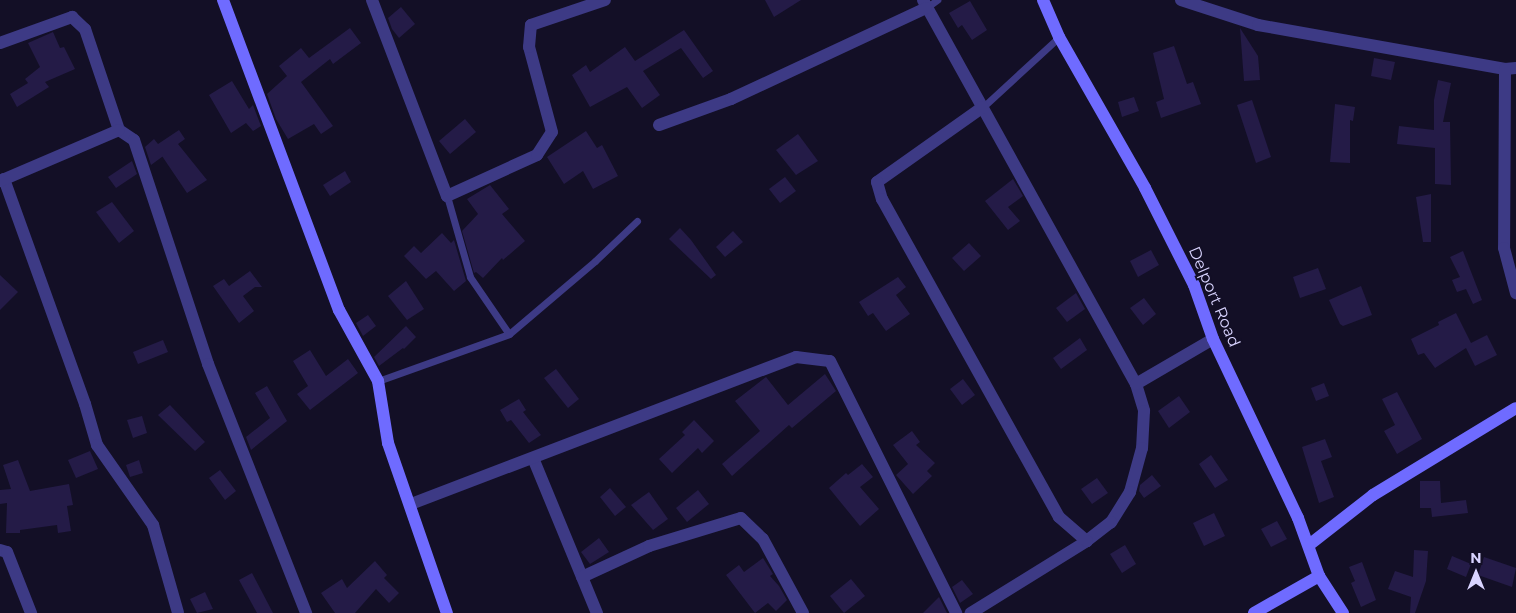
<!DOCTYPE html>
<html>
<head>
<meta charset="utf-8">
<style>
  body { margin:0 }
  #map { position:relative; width:1516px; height:613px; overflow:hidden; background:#130f26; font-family:Montserrat,sans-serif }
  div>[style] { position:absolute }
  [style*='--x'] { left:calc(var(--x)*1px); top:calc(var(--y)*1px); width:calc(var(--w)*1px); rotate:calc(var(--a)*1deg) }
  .building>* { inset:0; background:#241b47 }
  .lane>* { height:7px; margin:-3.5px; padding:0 3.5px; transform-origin:3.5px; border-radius:3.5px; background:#3d3a85 }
  .street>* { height:12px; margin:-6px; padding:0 6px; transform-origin:6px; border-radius:6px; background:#3d3a85 }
  .secondary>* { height:12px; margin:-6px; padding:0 6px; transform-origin:6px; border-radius:6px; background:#6f6bff }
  span { translate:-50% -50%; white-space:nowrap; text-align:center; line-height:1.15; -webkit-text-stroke:4px #130f26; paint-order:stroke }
  .street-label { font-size:16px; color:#d9d4ff }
  .north { position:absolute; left:1451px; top:548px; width:50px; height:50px; -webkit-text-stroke:4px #130f26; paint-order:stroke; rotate:0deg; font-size:14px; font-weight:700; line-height:20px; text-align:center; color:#d9d4ff }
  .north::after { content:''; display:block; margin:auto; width:18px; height:22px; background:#d9d4ff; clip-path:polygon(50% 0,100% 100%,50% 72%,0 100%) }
</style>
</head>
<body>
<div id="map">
  <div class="building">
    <div style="clip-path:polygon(765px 0,801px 0,774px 17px)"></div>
    <div style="clip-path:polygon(970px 1px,987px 30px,972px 40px,962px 25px,958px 28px,949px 13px)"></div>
    <div style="clip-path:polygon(401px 7px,415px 24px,399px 38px,392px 29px,388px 18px)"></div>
    <div style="clip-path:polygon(350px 28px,361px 43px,333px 64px,330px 59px,301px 82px,333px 126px,321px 134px,314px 124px,288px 139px,276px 119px,267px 94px,287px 76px,279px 66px,301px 48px,309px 58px)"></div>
    <div style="clip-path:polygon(1240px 28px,1258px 56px,1260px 80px,1244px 81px)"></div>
    <div style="clip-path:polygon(684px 30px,713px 71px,703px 78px,681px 48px,643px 71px,660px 95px,642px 108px,627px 87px,590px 107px,572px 75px,586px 65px,590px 72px,625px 47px,635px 61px)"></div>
    <div style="clip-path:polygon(53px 32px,60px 48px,64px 47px,75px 69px,45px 82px,49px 87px,17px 107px,10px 94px,28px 83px,25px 79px,40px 67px,28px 43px)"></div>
    <div style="clip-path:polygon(1174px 46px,1187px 84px,1193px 82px,1201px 104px,1161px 118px,1156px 102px,1164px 99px,1153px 53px)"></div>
    <div style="clip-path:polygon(1374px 58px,1395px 62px,1391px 80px,1371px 76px)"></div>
    <div style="clip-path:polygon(1438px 80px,1451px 83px,1443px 122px,1450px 122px,1451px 185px,1435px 184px,1435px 148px,1397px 144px,1399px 126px,1434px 130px,1434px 100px)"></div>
    <div style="clip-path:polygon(232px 81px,249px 109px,253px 105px,261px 126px,253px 131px,246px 123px,231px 133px,209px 95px)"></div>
    <div style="clip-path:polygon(1134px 97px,1139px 111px,1122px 117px,1118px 102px)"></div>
    <div style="clip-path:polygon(1252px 100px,1271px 157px,1256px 163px,1237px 105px)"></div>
    <div style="clip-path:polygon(1335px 104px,1355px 107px,1353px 121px,1350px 120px,1350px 163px,1330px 162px)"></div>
    <div style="clip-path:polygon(465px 119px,476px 132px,450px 154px,439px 141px)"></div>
    <div style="clip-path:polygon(179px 130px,185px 139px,178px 144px,207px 180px,187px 193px,162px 156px,166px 154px,151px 165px,145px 147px,154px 139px,158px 144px)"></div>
    <div style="clip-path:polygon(586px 131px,597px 148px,602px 145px,618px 176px,593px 189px,583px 171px,564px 184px,547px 157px)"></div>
    <div style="clip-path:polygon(798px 134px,818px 161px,796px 175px,776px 150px)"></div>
    <div style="clip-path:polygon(132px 161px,137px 174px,116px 188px,108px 177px)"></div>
    <div style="clip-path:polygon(345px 171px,351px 182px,330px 196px,323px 185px)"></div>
    <div style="clip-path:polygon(785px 177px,796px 191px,780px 203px,769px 189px)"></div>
    <div style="clip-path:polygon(1013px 179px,1023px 196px,1008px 207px,1020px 221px,1008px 230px,985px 201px)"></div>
    <div style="clip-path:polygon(490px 185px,509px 209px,502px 214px,525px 241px,503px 260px,502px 258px,483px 278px,476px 272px,474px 273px,462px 231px,478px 214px,467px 199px)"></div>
    <div style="clip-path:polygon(1431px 194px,1431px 242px,1423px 242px,1416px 197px)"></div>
    <div style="clip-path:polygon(112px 202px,134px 231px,119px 243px,96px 212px)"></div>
    <div style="clip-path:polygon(680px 228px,691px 240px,716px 275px,711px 279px,669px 239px)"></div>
    <div style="clip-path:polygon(733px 231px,743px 242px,725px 257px,716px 247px)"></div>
    <div style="clip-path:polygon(442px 233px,451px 243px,454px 240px,466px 281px,454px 291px,436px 271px,426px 279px,404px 256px,414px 246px,421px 253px)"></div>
    <div style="clip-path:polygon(969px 243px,981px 256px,964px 271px,952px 258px)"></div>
    <div style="clip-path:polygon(1151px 250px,1159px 265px,1138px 277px,1130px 261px)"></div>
    <div style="clip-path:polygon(1463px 251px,1482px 300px,1473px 304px,1466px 289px,1457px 292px,1452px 280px,1460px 277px,1450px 257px)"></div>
    <div style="clip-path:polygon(1318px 268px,1326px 289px,1300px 298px,1293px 277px)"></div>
    <div style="clip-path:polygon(250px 271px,262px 287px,255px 287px,243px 296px,254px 311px,239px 323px,213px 286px,224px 279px,229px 286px)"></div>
    <div style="clip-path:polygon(0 275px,18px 292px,0 310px)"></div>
    <div style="clip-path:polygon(898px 277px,906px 287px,896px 295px,910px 314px,886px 331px,873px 313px,868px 316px,859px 302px)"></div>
    <div style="clip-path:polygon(406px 281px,424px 309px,407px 320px,388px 296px)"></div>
    <div style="clip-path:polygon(1361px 286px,1372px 315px,1343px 326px,1340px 324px,1329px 300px)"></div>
    <div style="clip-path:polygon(1076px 293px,1085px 309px,1067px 322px,1056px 308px)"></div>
    <div style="clip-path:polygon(1144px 298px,1156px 314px,1143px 325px,1130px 308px)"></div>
    <div style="clip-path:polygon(1456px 313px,1471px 343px,1487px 335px,1497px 355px,1475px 366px,1466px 348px,1435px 368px,1424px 353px,1418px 355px,1411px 339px,1439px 325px,1438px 322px)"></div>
    <div style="clip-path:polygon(368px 315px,376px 326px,363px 336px,356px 323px)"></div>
    <div style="clip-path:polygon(406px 326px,416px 337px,404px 349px,403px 348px,379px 366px,374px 357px)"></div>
    <div style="clip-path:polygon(1080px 338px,1087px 350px,1061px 369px,1053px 358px)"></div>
    <div style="clip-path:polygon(163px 340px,168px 352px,138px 364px,133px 352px)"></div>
    <div style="clip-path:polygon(310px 350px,326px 376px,348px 359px,358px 373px,310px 410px,297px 394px,308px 386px,293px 361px)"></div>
    <div style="clip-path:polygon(556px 369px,579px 399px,568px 408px,544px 378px)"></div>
    <div style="clip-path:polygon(825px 374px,836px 391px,792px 428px,789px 425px,732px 476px,722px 464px,760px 431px,735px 401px,766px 377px,788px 405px)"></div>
    <div style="clip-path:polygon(963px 379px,975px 395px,962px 405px,950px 389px)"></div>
    <div style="clip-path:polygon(1324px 383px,1329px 396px,1316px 401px,1311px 388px)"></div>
    <div style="clip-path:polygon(267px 386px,287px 421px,251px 450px,246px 437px,270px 418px,255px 393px)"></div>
    <div style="clip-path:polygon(1397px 392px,1422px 439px,1397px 454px,1384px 431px,1395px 425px,1382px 399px)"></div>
    <div style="clip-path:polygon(1179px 396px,1190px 412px,1169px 428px,1158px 411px)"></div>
    <div style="clip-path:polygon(519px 399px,526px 410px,523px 412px,541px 435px,529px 443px,511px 420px,507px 422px,500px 410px)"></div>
    <div style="clip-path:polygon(170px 405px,205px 442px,195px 451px,158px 415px)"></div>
    <div style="clip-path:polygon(142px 416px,147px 433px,133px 438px,127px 420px)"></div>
    <div style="clip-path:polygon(694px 420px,714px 441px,702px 453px,698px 448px,672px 473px,659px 459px,685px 435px,682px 432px)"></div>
    <div style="clip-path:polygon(912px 431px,920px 442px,916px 445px,935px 463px,927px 471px,932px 476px,913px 494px,896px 475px,908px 464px,893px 445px)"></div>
    <div style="clip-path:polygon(1325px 439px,1332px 457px,1321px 461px,1334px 497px,1319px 503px,1302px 447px)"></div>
    <div style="clip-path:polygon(90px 451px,98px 469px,76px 478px,68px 460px)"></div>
    <div style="clip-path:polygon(1211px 455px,1228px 480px,1215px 488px,1199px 464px)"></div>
    <div style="clip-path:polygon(18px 460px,30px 491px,69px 484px,73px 505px,67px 506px,71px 531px,58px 533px,57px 525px,20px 530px,20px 533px,6px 533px,7px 503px,0 504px,0 490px,11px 489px,3px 465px)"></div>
    <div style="clip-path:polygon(139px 460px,143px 473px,130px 477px,126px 465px)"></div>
    <div style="clip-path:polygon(862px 464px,873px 477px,860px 487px,879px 509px,860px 526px,829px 488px,846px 473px,848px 475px)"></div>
    <div style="clip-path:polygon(220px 470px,236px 491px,225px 500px,209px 478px)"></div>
    <div style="clip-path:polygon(1152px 475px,1161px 486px,1144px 498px,1139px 491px,1140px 485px)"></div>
    <div style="clip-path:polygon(1097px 478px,1108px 493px,1092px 504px,1081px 489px)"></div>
    <div style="clip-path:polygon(1420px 481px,1440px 481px,1441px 503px,1466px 500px,1468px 513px,1432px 517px,1431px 508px,1420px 508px)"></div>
    <div style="clip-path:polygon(610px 488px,626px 507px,615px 516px,600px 497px)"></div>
    <div style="clip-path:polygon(698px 490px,709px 504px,687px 522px,676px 508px)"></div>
    <div style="clip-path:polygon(649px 492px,668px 519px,653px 530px,631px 505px)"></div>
    <div style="clip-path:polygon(1214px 513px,1225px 536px,1204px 546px,1193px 523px)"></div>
    <div style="clip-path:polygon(1277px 521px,1287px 539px,1271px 547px,1261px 529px)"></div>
    <div style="clip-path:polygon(599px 538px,609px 552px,590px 564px,581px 552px)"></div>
    <div style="clip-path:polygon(1125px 545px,1136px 564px,1122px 573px,1110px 554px)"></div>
    <div style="clip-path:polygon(1414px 550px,1428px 551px,1426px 581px,1415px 613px,1410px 613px,1411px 597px,1388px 589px,1395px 571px,1413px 577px)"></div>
    <div style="clip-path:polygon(1452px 556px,1471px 564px,1466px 577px,1447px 569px)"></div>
    <div style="clip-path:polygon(1484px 557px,1516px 568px,1512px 587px,1478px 575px)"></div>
    <div style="clip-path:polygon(763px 558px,773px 574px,770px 576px,779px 586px,787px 600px,776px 611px,768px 603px,755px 613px,726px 575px,739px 565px,744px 572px)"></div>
    <div style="clip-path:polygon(375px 561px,387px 575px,384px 578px,399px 593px,389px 603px,376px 589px,355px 613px,335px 613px,321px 593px,342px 579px,347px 588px)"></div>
    <div style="clip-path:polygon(1362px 562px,1376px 600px,1361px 607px,1351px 583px,1355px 581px,1349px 567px)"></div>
    <div style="clip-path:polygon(252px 573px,273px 613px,257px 613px,239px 580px)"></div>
    <div style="clip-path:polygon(851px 579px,865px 596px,844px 613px,830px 596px)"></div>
    <div style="clip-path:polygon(962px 580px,973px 594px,960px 603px,952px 587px)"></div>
    <div style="clip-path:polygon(205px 592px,213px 609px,197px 613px,190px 599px)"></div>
    <div style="clip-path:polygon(939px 597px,947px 613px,923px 613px)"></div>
  </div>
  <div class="lane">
    <div style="--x:926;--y:8;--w:14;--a:-36"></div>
    <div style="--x:983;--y:107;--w:103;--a:-42.6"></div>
    <div style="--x:447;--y:196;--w:84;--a:74.1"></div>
    <div style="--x:470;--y:277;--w:69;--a:55.6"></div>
    <div style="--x:378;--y:381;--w:139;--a:-19.7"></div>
    <div style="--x:509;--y:334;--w:113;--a:-40.3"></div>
    <div style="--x:595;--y:261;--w:58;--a:-43.6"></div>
  </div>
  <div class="street">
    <div style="--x:372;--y:0;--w:210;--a:69.1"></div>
    <div style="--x:447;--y:196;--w:99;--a:-24.5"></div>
    <div style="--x:537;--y:155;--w:27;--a:-57"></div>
    <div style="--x:552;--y:132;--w:88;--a:-105.1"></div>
    <div style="--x:529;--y:47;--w:22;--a:-85"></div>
    <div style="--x:531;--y:25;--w:78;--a:-18.7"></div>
    <div style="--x:923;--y:0;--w:439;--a:61"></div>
    <div style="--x:1136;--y:384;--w:28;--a:73"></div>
    <div style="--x:1144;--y:411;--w:37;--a:93"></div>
    <div style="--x:1142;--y:448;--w:46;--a:105.3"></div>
    <div style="--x:1130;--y:492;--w:36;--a:122"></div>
    <div style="--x:1111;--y:522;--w:31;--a:142"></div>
    <div style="--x:1087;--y:541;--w:137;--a:148.2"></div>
    <div style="--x:1181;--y:0;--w:81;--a:18"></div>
    <div style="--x:1258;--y:25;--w:251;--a:10.1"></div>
    <div style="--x:1505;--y:69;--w:11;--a:-5"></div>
    <div style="--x:0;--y:43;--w:77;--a:-19.9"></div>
    <div style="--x:72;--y:17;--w:18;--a:43"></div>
    <div style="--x:85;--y:29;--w:107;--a:71.4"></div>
    <div style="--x:119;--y:130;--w:18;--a:34"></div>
    <div style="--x:134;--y:140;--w:236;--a:71.7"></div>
    <div style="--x:208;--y:364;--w:268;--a:68.5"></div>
    <div style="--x:1505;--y:69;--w:179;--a:90.3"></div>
    <div style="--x:1504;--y:248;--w:47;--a:75.1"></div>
    <div style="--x:983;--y:107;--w:130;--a:144.7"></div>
    <div style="--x:877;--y:182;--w:18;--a:74"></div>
    <div style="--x:882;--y:199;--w:364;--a:60.9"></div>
    <div style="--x:1059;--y:517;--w:37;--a:41"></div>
    <div style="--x:659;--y:125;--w:77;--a:-19.9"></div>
    <div style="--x:731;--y:99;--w:215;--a:-25"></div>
    <div style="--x:4;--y:179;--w:239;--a:70.2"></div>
    <div style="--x:85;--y:404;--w:43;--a:73.7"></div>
    <div style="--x:97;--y:445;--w:98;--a:55"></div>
    <div style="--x:153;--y:525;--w:91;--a:74.1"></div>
    <div style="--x:0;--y:181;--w:129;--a:-23.2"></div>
    <div style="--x:1136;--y:384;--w:89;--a:-30.3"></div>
    <div style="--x:533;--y:458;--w:168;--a:67.6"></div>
    <div style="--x:411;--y:504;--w:412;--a:-20.9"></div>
    <div style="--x:796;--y:357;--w:34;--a:7"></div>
    <div style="--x:830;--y:361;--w:282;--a:63.4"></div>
    <div style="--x:0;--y:550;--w:7;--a:16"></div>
    <div style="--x:7;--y:552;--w:66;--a:68.5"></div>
    <div style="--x:582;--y:577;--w:74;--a:-24.8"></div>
    <div style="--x:649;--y:546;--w:96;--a:-16.9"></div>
    <div style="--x:741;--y:518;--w:30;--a:44"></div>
    <div style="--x:763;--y:539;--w:84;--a:61.6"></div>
  </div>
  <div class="secondary">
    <div style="--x:223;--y:0;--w:331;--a:69.5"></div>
    <div style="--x:339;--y:310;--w:81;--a:61.2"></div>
    <div style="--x:378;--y:381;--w:63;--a:80.8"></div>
    <div style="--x:388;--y:443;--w:180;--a:70.9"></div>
    <div style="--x:1043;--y:0;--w:40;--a:66.6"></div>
    <div style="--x:1059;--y:37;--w:174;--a:60.3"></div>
    <div style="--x:1145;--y:188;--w:109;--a:63.2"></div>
    <div style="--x:1194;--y:285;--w:57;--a:70.6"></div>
    <div style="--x:1213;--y:339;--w:198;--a:64.6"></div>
    <div style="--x:1298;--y:518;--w:62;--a:70.1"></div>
    <div style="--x:1319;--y:576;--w:44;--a:57"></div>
    <div style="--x:1309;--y:545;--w:81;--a:-38"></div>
    <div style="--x:1373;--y:495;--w:167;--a:-31.3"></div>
    <div style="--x:1254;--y:613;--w:75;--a:-29.6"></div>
  </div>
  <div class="street-label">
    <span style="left:1214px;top:297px;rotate:67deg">Delport Road</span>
  </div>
  <div class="north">N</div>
</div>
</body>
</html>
